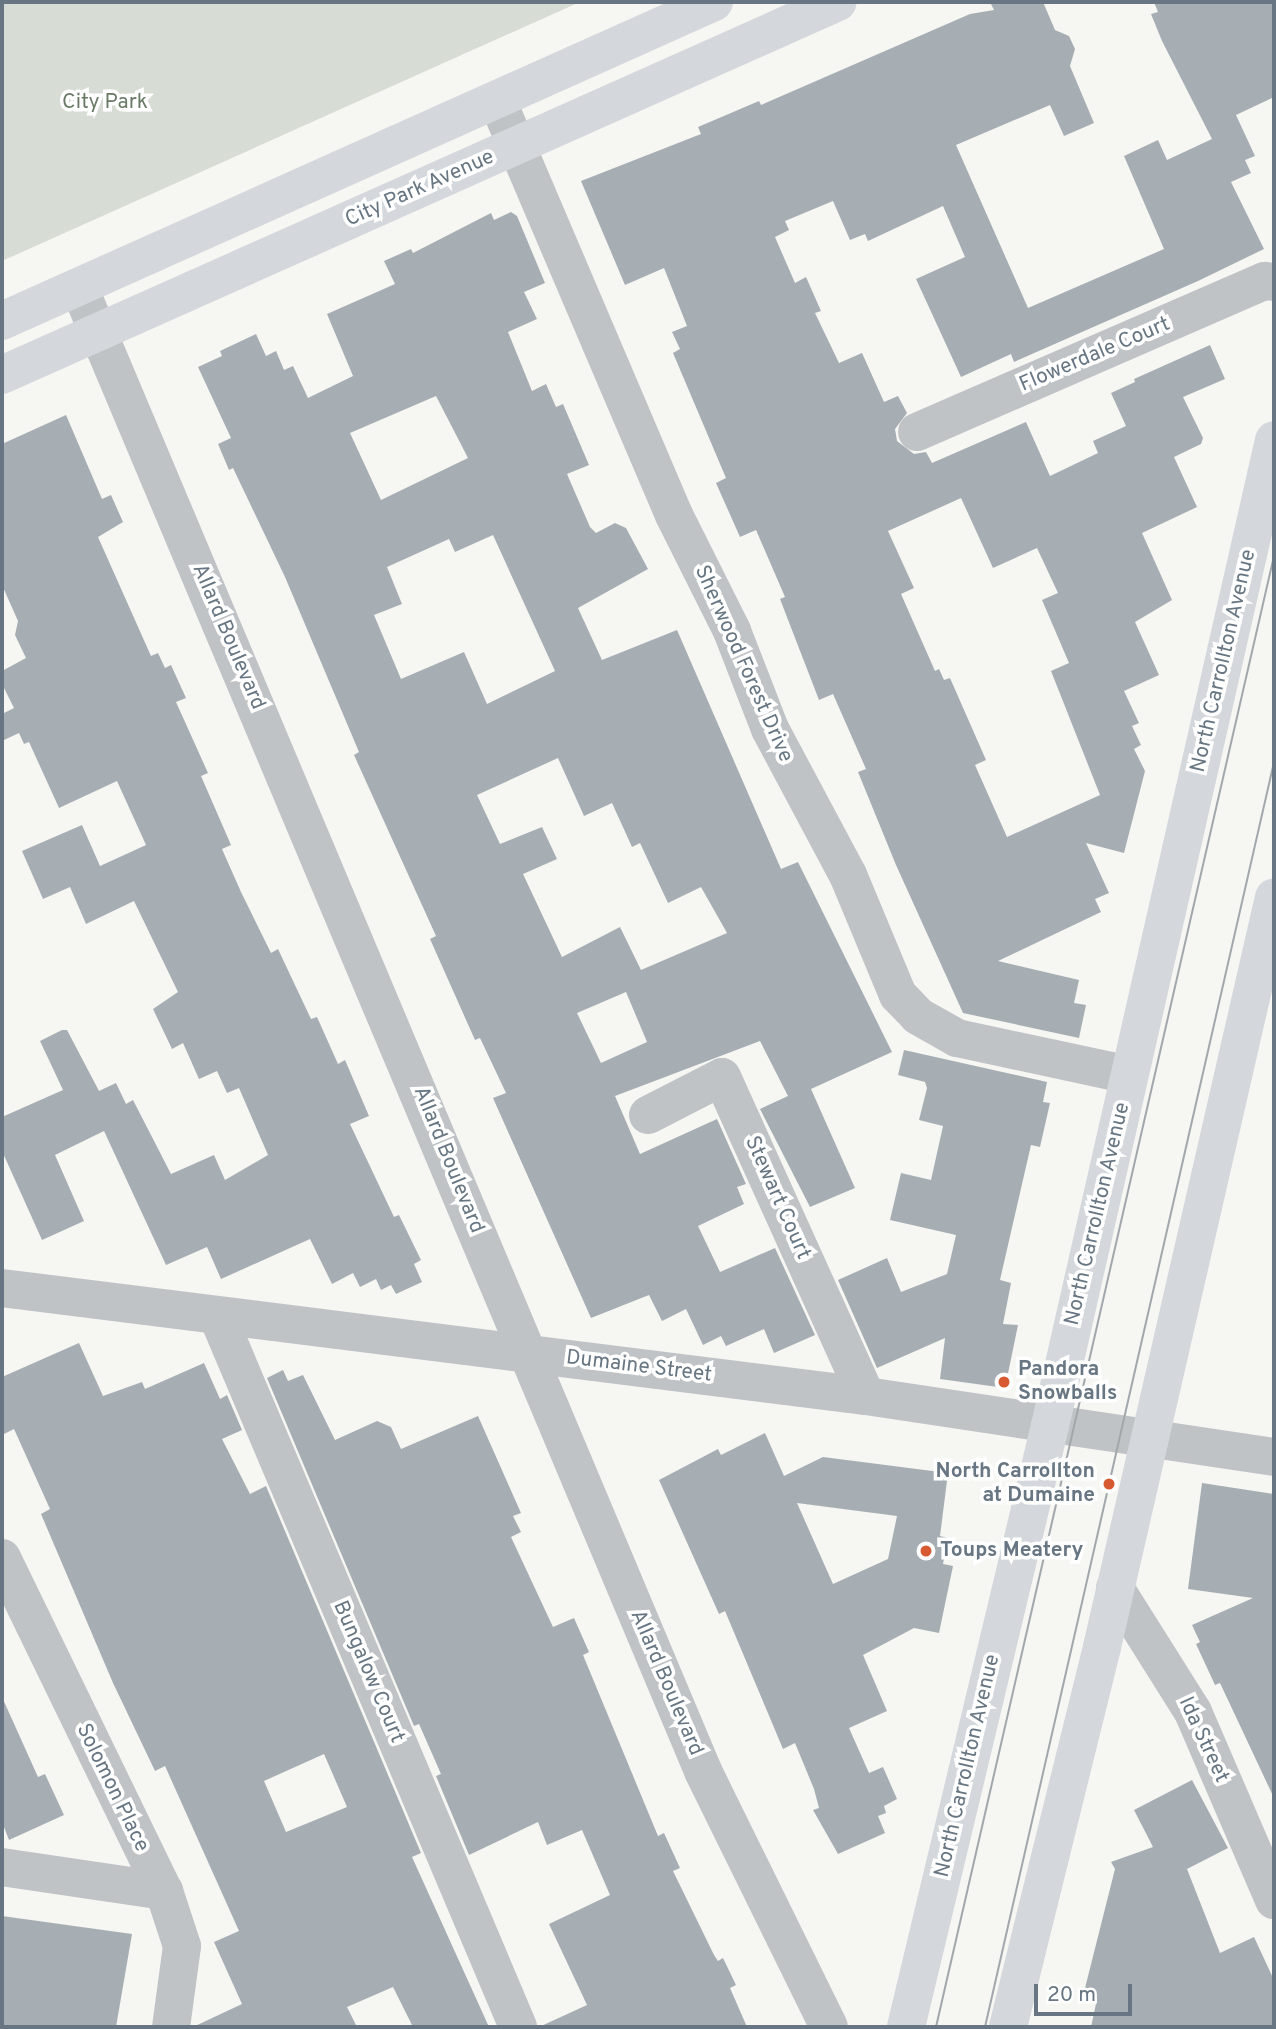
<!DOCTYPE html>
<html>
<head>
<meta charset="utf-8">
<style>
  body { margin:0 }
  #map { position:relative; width:1276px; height:2029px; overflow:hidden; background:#f6f6f3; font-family:Overpass,sans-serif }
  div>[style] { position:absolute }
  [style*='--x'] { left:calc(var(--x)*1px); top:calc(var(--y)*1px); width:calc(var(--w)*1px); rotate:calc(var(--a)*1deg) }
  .green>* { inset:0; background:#d7dcd4 }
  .building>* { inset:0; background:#a7aeb3 }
  .minor>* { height:38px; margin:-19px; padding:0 19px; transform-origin:19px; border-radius:19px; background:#bfc3c6 }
  .major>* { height:38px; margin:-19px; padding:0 19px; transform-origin:19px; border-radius:19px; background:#d4d8dc }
  .tram>* { height:2px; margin:-1px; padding:0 1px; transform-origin:1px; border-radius:1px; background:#a1a7ab }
  .dots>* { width:19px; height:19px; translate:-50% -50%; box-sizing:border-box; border:4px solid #fff; border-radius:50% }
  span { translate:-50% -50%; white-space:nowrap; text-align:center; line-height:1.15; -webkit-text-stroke:7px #fff; paint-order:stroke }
  .park-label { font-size:21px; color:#697965 }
  .street-label { font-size:21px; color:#677682 }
  .poi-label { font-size:21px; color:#677682; font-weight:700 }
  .left { translate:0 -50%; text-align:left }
  .right { translate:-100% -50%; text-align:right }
  .frame { position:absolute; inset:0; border:4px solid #677682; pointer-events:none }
  .scale { position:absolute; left:1034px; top:1984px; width:98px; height:32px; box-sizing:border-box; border:4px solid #677682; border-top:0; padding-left:9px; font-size:21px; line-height:24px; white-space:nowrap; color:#677682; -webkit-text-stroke:5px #fff; paint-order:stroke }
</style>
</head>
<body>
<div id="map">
  <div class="green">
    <div style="clip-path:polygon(2px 2px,580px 2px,2px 261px)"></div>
  </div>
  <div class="building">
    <div style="clip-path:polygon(evenodd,990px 2px,1043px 2px,1055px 30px,1069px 36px,1075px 49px,1070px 66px,1094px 123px,1064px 136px,1050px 105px,956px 145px,1028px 308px,1164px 249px,1124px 156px,1158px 140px,1167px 160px,1212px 139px,1162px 41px,1151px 14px,1158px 12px,1154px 2px,1274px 2px,1274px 97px,1236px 115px,1255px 156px,1245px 160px,1251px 173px,1231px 182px,1264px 249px,1198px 281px,1014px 362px,1011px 354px,961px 377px,916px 279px,965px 257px,943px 206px,868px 241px,865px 234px,850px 240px,833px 201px,785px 221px,789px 230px,775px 237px,795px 283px,806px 277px,821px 311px,815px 313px,839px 363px,862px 353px,884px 402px,898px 396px,907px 413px,895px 429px,897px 441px,914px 454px,926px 452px,932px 463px,1026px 422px,1050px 476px,1098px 453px,1093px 441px,1126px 426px,1111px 393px,1135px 382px,1134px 379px,1210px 345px,1225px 379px,1183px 397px,1203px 438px,1201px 444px,1174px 457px,1197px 507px,1142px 533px,1172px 600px,1135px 622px,1159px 675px,1124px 691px,1139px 723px,1132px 726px,1141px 745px,1134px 749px,1145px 771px,1124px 853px,1086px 843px,1109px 893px,1095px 899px,1101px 912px,998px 961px,1079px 980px,1074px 1003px,1086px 1005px,1079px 1038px,963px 1013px,896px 865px,858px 772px,866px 769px,833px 694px,819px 700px,780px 599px,785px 597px,756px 530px,740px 537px,716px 483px,726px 478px,673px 353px,680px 349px,672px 332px,687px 326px,664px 268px,625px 285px,581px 181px,701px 134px,698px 127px,759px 101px,761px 105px,970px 14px,994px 10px,990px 2px,961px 498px,993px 568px,1037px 548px,1058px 593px,1042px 600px,1069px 663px,1051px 671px,1100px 795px,1007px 837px,975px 765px,986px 760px,950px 678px,944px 680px,939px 669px,935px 671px,901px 594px,914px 588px,888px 531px,961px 498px)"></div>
    <div style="clip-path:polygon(evenodd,511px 212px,517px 216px,545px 283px,524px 292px,537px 319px,508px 332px,532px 391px,546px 384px,556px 407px,563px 404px,589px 465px,567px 474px,590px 527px,596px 533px,615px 523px,626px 528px,648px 569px,578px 608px,602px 660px,677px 630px,781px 869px,798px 862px,892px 1052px,811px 1089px,855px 1188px,810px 1207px,760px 1109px,788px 1096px,760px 1041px,615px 1096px,640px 1154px,717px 1119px,746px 1184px,737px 1187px,744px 1204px,698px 1226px,720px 1272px,775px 1248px,815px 1335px,774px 1353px,764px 1329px,726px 1346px,721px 1336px,703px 1345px,686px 1309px,662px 1321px,649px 1295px,591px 1318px,493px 1098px,506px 1093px,480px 1038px,475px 1040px,430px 939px,436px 936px,354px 755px,359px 752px,285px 577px,233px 468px,229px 470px,218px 444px,231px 438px,198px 367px,222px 356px,220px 351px,256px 334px,266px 356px,276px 351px,284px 370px,293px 366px,308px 398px,353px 376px,327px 314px,395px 284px,384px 261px,411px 249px,413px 253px,491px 213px,494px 220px,511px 212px,436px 396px,468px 458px,381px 500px,350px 433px,436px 396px,511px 212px,493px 535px,555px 671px,487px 704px,464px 652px,401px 679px,374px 615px,402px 604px,387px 567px,449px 539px,455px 552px,493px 535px,511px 212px,558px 758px,584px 816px,612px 803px,632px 847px,640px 843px,668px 903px,701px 887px,727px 933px,641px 970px,620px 927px,562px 957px,523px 874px,557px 859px,542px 827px,500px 844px,477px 795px,558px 758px,511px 212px,626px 992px,647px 1042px,601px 1063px,577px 1013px,626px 992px)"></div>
    <div style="clip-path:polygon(66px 415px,102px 499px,111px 495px,123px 522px,98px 537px,151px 656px,158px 653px,165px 668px,171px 665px,186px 698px,176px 702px,208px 773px,201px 776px,231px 845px,222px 849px,241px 892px,271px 953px,278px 949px,311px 1019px,317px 1017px,338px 1064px,345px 1060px,369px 1116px,350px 1124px,394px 1217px,399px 1215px,421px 1260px,414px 1264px,422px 1282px,396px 1294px,391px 1285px,381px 1290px,376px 1279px,360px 1287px,353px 1273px,332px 1284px,310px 1239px,221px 1279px,207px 1247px,166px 1265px,104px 1131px,55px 1155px,84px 1221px,42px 1240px,2px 1151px,2px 1117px,63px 1090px,40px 1041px,62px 1030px,67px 1030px,99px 1091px,116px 1083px,126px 1104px,133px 1100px,171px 1174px,214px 1155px,225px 1180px,268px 1155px,239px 1088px,227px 1093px,217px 1071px,199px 1079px,183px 1043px,172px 1049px,153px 1009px,178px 992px,134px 901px,86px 924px,70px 887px,43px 899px,22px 851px,82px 825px,100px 866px,146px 845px,117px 781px,59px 808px,29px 742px,24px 744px,19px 733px,2px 741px,2px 714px,14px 708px,2px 684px,2px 671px,26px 658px,15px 635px,18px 621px,2px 585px,2px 444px)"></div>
    <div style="clip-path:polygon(904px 1050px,1047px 1082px,1043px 1102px,1050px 1103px,1040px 1147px,1031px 1145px,1000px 1280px,1011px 1283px,1003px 1324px,1018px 1325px,1005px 1388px,940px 1379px,945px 1338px,877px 1368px,838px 1280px,887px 1258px,901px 1292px,947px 1274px,956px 1235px,890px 1220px,901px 1173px,931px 1180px,943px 1126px,919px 1120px,927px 1088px,925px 1082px,898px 1075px)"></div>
    <div style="clip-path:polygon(evenodd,79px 1343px,103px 1396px,142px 1382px,145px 1389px,204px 1363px,220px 1399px,227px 1395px,242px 1430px,222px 1439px,250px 1494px,266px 1486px,421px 1853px,412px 1857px,489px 2027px,413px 2027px,393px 1987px,347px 2007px,357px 2027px,193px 2027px,242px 2004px,214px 1942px,239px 1931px,165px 1766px,155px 1771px,113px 1683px,41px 1514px,50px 1509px,14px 1429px,2px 1435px,2px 1377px,79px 1343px,324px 1754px,347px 1807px,286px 1832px,264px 1781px,324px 1754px)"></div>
    <div style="clip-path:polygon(283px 1370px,288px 1381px,303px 1375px,335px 1440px,377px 1421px,391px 1427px,401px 1449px,478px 1416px,521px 1513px,513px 1516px,521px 1532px,511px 1537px,553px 1627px,574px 1618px,589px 1652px,583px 1655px,658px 1836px,664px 1833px,680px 1868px,673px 1871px,714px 1955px,718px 1961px,723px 1958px,736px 1985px,730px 1988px,747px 2027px,539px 2027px,587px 2005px,549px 1924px,610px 1895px,582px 1830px,547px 1845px,538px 1822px,469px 1855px,436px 1776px,441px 1774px,419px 1724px,414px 1726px,267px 1378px)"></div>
    <div style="clip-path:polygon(evenodd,765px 1433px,784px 1476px,823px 1457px,948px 1473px,940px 1536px,948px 1538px,943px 1564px,953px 1566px,939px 1633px,914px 1628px,863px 1655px,887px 1711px,849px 1728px,869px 1773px,883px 1767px,897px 1799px,884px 1806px,886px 1813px,878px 1816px,885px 1833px,838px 1854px,813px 1810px,819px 1808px,814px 1789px,795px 1743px,783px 1749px,725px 1611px,719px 1614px,659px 1480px,718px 1449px,721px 1455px,765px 1433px,797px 1503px,897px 1516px,888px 1559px,833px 1584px,797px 1503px)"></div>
    <div style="clip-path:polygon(1202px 1483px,1274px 1494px,1274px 1798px,1220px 1683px,1215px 1685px,1196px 1644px,1200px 1642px,1192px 1625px,1253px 1598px,1188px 1589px)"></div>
    <div style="clip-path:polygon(2px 1697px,38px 1777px,45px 1774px,64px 1815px,9px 1840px,2px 1822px)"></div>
    <div style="clip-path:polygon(1192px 1780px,1228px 1848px,1187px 1869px,1220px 1953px,1254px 1937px,1274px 1980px,1274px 2027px,1091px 2027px,1097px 1999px,1083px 1996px,1115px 1869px,1111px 1862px,1153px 1847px,1134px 1810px)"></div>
    <div style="clip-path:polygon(2px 1916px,132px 1934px,116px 2027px,2px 2027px)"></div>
  </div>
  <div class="minor">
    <div style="--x:497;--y:100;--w:451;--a:66.9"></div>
    <div style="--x:674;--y:515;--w:130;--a:63.4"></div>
    <div style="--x:732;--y:631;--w:105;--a:68.8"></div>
    <div style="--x:770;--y:729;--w:166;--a:61.9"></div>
    <div style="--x:848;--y:875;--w:130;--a:67.4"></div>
    <div style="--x:898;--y:995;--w:29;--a:46"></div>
    <div style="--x:918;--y:1016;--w:45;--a:29.4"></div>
    <div style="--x:957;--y:1038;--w:176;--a:12.1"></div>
    <div style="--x:79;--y:287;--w:1610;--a:67.19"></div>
    <div style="--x:703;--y:1771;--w:285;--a:63.8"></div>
    <div style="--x:917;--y:432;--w:379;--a:-23.5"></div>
    <div style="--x:1265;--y:281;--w:9;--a:6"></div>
    <div style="--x:648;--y:1115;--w:83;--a:-27.2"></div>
    <div style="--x:722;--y:1077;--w:350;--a:65.7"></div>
    <div style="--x:2;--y:1288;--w:871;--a:7.13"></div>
    <div style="--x:866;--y:1396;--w:413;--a:8.5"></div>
    <div style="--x:218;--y:1317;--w:771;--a:67.09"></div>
    <div style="--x:2;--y:1558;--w:370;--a:64.1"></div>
    <div style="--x:164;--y:1891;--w:58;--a:71.9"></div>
    <div style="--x:182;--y:1946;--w:82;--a:97.7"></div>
    <div style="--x:1115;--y:1588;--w:146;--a:57.8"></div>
    <div style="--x:1193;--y:1712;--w:205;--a:66.7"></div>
    <div style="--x:2;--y:1867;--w:164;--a:8.4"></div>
  </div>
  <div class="major">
    <div style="--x:2;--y:321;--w:780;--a:-24.13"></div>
    <div style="--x:2;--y:375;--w:915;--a:-24.05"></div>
    <div style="--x:906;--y:2027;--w:618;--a:-76.53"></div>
    <div style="--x:1050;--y:1426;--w:1011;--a:-77.2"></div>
    <div style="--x:1008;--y:2027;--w:391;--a:-76.1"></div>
    <div style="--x:1102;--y:1647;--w:769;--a:-77.08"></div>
  </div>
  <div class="tram">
    <div style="--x:936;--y:2027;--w:1509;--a:-77.06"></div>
    <div style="--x:985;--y:2027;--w:1298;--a:-77.13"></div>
  </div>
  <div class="dots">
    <div style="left:1004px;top:1382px;background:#d75a32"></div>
    <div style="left:1109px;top:1484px;background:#d75a32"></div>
    <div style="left:926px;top:1551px;background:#d75a32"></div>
  </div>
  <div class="park-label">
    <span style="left:105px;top:103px">City Park</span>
  </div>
  <div class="street-label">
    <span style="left:420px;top:189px;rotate:-24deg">City Park Avenue</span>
    <span style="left:1095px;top:355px;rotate:-23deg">Flowerdale Court</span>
    <span style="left:228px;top:637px;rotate:67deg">Allard Boulevard</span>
    <span style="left:1224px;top:661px;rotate:-77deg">North Carrollton Avenue</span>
    <span style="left:743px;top:664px;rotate:66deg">Sherwood Forest Drive</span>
    <span style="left:448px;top:1160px;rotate:68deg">Allard Boulevard</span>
    <span style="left:777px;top:1198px;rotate:66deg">Stewart Court</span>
    <span style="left:1098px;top:1214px;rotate:-77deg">North Carrollton Avenue</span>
    <span style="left:639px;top:1367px;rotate:7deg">Dumaine Street</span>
    <span style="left:368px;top:1672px;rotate:67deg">Bungalow Court</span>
    <span style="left:666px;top:1683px;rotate:67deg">Allard Boulevard</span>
    <span style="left:1203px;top:1740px;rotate:65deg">Ida Street</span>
    <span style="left:968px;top:1766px;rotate:-77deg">North Carrollton Avenue</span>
    <span style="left:112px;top:1788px;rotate:64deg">Solomon Place</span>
  </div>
  <div class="poi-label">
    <span class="left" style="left:1018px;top:1382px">Pandora<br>Snowballs</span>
    <span class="right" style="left:1095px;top:1484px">North Carrollton<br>at Dumaine</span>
    <span class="left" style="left:940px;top:1551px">Toups Meatery</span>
  </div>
  <div class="frame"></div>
  <div class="scale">20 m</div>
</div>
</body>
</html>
